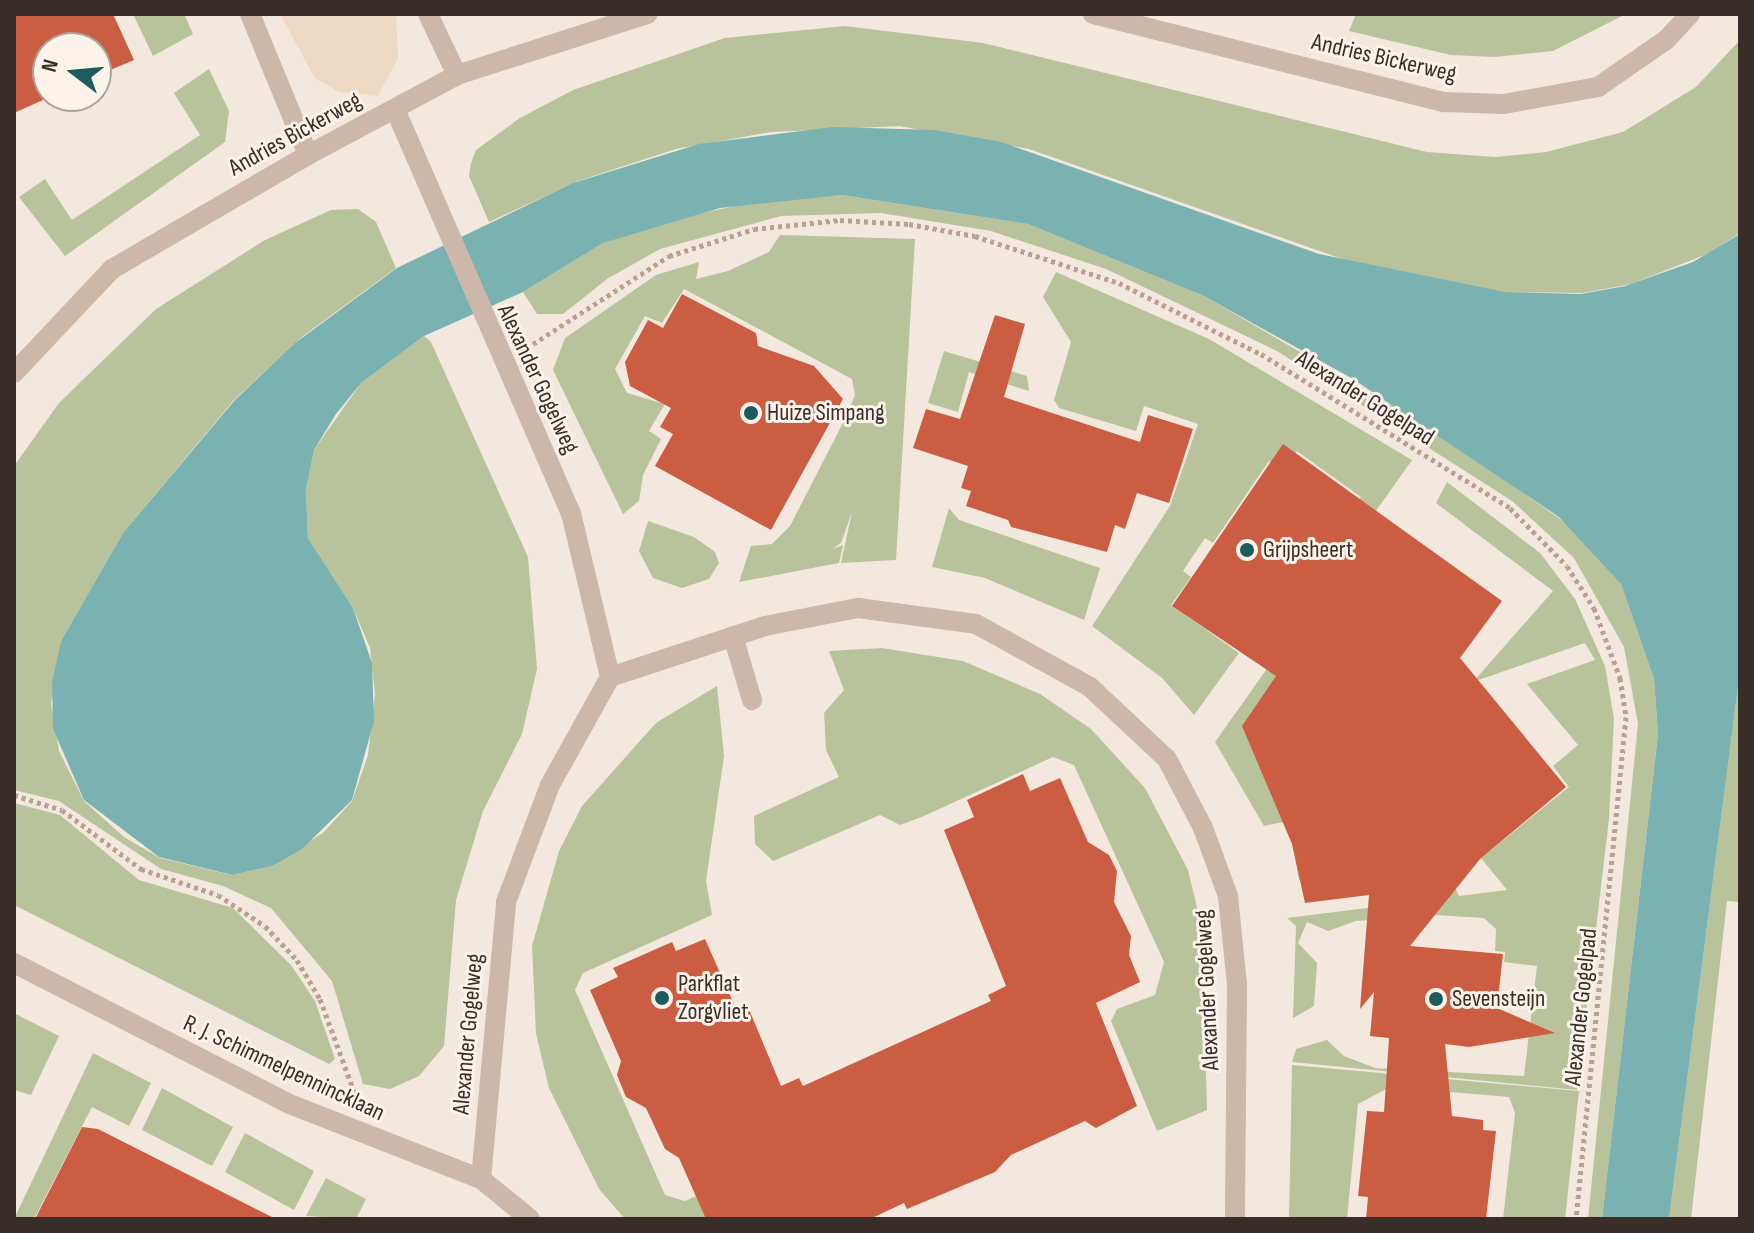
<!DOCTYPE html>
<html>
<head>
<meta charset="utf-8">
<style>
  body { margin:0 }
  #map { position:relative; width:1754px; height:1233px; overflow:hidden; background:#f3e8dd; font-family:"Sofia Sans Condensed",sans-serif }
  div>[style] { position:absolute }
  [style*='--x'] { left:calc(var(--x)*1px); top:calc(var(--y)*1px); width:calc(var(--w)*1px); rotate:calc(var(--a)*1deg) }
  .green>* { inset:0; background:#b8c39c }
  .plaza>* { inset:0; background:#ecd8c3 }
  .water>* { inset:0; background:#7ab2b1 }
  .building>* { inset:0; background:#cb5d43 }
  .path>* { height:5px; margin-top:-2.5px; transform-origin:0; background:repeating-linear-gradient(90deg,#b8a092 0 4px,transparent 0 8px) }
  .minor>* { height:20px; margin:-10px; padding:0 10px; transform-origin:10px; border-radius:10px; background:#ccb7a8 }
  .dots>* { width:22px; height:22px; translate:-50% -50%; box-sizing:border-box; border:4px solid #fbf2ea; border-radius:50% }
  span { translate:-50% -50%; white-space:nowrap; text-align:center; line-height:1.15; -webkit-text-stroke:6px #fbf2ea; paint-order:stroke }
  .street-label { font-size:24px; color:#392d29 }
  .poi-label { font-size:24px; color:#392d29 }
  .left { translate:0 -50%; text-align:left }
  .frame { position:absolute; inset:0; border:16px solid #392d29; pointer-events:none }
  .north { position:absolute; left:32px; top:32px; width:80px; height:80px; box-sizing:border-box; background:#fbf2ea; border:2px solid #ada39d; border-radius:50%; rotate:286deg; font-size:22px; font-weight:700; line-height:32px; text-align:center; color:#392d29 }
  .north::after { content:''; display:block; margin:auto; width:28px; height:36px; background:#1c5c5c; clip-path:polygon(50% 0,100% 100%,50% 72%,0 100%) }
</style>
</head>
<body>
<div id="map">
  <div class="green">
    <div style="clip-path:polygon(133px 14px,184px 14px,193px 34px,153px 56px)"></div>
    <div style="clip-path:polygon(1356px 14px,1626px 14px,1553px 51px,1495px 57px,1451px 55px,1349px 31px)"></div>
    <div style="clip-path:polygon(845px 26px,983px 43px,1427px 152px,1495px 157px,1546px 152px,1623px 132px,1696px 87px,1740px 40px,1740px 233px,1707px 254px,1631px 284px,1583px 293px,1505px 292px,1368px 268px,1029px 149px,899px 126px,771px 132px,676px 149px,578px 181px,489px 222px,469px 176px,471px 163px,476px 150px,520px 118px,573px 90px,725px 38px)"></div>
    <div style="clip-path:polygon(209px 69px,229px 111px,225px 142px,65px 256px,19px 197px,45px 179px,72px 220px,200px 135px,174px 93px)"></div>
    <div style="clip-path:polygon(842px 195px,1028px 224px,1204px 296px,1431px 428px,1577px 531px,1621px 584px,1654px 679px,1658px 733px,1602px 1219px,1588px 1219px,1638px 724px,1624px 647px,1574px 558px,1512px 501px,1277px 351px,1106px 269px,991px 231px,881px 213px,781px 216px,660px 249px,607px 279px,563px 314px,537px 314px,523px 292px,603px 243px,663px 221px,759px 201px)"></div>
    <div style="clip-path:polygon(358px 209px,376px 222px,396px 268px,303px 336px,233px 401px,123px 533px,61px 641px,51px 704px,59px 751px,84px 801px,124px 837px,160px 858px,231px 875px,272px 866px,324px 832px,352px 801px,368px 755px,375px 694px,370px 648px,353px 608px,308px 538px,306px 488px,314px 450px,361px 383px,424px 336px,431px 342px,528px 557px,537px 669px,522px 734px,483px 811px,456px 900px,444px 1046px,419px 1076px,390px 1089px,363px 1084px,332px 981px,271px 908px,223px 886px,161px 869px,59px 801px,14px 790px,14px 466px,59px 403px,156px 309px,265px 240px,331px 210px)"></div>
    <div style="clip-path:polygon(780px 235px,915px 239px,896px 560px,841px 563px,852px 512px,841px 543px,832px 549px,843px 545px,839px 563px,739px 582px,751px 546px,772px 544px,790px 526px,846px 417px,855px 395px,852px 379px,684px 289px,662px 323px,645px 316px,615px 369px,627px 393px,665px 404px,649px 431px,661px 439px,643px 475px,639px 501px,623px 514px,553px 370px,565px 338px,656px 275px,699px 262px,696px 279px,728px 271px,769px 252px)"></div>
    <div style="clip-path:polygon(1056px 272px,1209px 339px,1412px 460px,1366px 525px,1319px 560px,1361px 497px,1297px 451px,1283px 469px,1269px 461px,1213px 543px,1205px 538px,1183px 571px,1191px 577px,1171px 605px,1239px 653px,1194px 715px,1162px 678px,1092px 626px,1170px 506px,1198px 424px,1144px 406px,1136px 431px,1059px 408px,1054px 400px,1071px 342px,1043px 297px)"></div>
    <div style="clip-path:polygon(944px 351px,1027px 376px,1029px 391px,969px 372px,958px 412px,928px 403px)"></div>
    <div style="clip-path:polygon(1447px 482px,1540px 553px,1575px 599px,1605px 666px,1614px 719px,1609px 819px,1577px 1090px,1292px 1062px,1296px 1049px,1327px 1040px,1344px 1056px,1375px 1068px,1524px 1076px,1537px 966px,1504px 962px,1505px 952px,1495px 951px,1496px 929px,1484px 918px,1435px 915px,1356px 921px,1328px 931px,1307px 922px,1298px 943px,1317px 963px,1314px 1006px,1293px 1018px,1296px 926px,1287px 918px,1414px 902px,1366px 871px,1299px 880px,1292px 841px,1434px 842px,1459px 896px,1507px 890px,1481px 858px,1569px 787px,1553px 766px,1578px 745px,1527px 684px,1595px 660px,1585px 643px,1473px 682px,1553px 591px,1436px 503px)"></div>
    <div style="clip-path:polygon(949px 508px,959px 520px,1100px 568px,1084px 620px,985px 578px,932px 567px)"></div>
    <div style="clip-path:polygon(648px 521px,694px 537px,715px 552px,719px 563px,709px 579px,682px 588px,653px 578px,639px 551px)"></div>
    <div style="clip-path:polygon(1293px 632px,1377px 803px,1264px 826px,1215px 742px)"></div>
    <div style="clip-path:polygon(882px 648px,963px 661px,1040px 694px,1091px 729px,1145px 788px,1188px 870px,1202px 928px,1207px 1110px,1157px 1131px,1111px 1021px,1117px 1009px,1155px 995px,1164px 962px,1074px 765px,1053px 757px,924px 816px,900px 825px,880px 815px,773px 861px,755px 844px,754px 816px,839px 777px,826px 750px,824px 713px,844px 690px,829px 651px)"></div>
    <div style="clip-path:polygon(1740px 672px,1740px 902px,1727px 901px,1691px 1219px,1669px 1219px)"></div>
    <div style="clip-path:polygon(717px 686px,724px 756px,706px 881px,712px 915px,583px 973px,575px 990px,665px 1195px,685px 1201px,725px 1183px,752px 1219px,625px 1219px,599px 1189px,549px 1088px,536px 1034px,532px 946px,559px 851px,582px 806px,656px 723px)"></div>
    <div style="clip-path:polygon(14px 803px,60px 815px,139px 880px,233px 908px,291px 965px,315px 1001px,335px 1059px,329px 1064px,14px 905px)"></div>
    <div style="clip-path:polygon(14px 1013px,59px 1036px,31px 1095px,14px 1090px)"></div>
    <div style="clip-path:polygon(93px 1053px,151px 1083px,129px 1126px,92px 1107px,34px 1219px,14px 1219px)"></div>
    <div style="clip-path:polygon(1292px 1065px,1579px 1091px,1565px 1219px,1503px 1219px,1515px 1113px,1509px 1097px,1390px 1087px,1358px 1104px,1347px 1219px,1289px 1219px)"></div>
    <div style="clip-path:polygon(162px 1088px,233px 1127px,212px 1166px,142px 1130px)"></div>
    <div style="clip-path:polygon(245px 1133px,314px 1171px,294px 1210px,225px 1172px)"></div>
    <div style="clip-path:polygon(326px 1178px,366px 1199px,356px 1219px,306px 1216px)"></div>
  </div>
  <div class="plaza">
    <div style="clip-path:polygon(280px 14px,396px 14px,398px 58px,378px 96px,339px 92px,315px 78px)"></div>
  </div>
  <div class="water">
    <div style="clip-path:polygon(832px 127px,935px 130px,1001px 142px,1319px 254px,1505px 292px,1581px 294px,1625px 286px,1693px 262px,1740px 234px,1740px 672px,1669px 1219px,1602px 1219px,1658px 734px,1654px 679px,1621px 584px,1559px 517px,1353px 379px,1204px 296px,1028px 224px,842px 195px,720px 208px,603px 243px,523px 292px,424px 336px,361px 383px,336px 414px,314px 450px,306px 489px,308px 538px,353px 608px,372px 663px,374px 721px,352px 800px,302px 849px,272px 866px,232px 875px,159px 857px,84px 800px,53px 729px,52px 683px,61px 641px,123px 533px,234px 401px,295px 343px,397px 268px,573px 183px,699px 144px)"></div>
  </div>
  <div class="building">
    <div style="clip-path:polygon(14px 14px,113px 14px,134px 60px,96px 76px,96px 48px,48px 48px,52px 96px,14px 113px)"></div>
    <div style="clip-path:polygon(682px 294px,756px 333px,758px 346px,814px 366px,843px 399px,771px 530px,655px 466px,673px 434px,660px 427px,671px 408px,630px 386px,625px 362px,648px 320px,663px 328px)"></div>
    <div style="clip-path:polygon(995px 315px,1025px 324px,1004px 397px,1140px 442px,1148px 415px,1193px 429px,1169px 503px,1137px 493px,1125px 529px,1115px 525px,1107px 552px,1011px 527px,1008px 520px,966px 506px,971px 491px,961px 488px,968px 466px,913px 448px,926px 409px,960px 419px)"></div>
    <div style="clip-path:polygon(1283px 444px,1502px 601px,1460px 658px,1566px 787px,1480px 859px,1410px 946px,1503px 954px,1497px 1008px,1555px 1033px,1469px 1047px,1445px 1044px,1452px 1116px,1483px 1120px,1483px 1130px,1496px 1131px,1486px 1219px,1366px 1219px,1368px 1197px,1358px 1196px,1367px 1111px,1384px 1112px,1389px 1038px,1370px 1036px,1374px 992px,1360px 1009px,1369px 895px,1305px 903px,1292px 844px,1242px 726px,1276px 676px,1172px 606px)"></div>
    <div style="clip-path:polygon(1023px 774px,1030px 791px,1060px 778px,1088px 842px,1109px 855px,1117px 871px,1114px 902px,1131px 936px,1129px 955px,1140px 982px,1096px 1003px,1137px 1106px,1096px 1128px,1085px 1121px,1011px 1155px,995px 1172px,907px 1209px,904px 1203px,870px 1219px,706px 1219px,679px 1158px,665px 1149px,646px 1108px,626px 1097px,617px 1075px,621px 1061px,590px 990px,618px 977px,613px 968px,672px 942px,676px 951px,705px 939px,737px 1011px,748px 1007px,781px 1086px,799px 1078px,803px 1086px,991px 1001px,988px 995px,1006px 986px,944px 830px,974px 817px,967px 800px)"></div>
    <div style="clip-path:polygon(82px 1127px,98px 1129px,276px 1219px,35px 1219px)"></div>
  </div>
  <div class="path">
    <div style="--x:533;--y:344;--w:162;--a:-32.9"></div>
    <div style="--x:669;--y:256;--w:89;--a:-17.6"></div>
    <div style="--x:754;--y:229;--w:86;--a:-6"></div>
    <div style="--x:840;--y:220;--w:69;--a:3.3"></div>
    <div style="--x:909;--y:224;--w:67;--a:10.3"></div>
    <div style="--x:975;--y:236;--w:151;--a:18.1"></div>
    <div style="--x:1119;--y:283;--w:159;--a:26.6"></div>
    <div style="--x:1261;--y:354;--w:293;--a:31.7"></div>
    <div style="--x:1510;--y:508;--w:81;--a:45.5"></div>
    <div style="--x:1567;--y:566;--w:50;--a:57.3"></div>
    <div style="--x:1594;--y:608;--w:75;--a:69.6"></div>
    <div style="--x:1620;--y:678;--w:39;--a:81"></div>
    <div style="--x:1626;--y:717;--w:504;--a:95.69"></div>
    <div style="--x:14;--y:795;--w:50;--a:17.4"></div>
    <div style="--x:62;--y:810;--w:99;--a:36.8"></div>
    <div style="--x:141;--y:869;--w:81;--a:18.7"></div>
    <div style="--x:218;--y:895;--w:56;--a:33.4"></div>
    <div style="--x:265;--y:926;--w:47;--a:46.7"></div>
    <div style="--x:297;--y:960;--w:45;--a:59.5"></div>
    <div style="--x:320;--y:999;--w:101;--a:69.8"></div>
  </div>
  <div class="minor">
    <div style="--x:250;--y:14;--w:152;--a:67.6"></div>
    <div style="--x:428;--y:14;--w:68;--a:64.6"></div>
    <div style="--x:1093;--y:14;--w:362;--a:14.1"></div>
    <div style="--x:1444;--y:102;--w:60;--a:1.9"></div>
    <div style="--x:1504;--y:104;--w:96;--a:-10.3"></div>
    <div style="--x:1598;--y:87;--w:83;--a:-34.7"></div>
    <div style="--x:1666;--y:40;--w:35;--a:-47"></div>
    <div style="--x:395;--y:109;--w:441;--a:66.5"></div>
    <div style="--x:571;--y:513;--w:169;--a:76.6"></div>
    <div style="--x:14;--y:373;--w:143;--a:-46.7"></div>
    <div style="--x:112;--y:269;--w:227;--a:-30.2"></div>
    <div style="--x:308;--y:155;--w:169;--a:-28.2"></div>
    <div style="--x:457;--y:75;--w:200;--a:-17.8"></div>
    <div style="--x:733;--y:636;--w:67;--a:73.5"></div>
    <div style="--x:14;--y:963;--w:307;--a:27.1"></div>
    <div style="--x:287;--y:1103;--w:208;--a:21.4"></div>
    <div style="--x:481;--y:1179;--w:63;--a:39.2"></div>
    <div style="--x:481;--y:1179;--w:278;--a:-84.8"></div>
    <div style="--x:506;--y:902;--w:125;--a:-69.4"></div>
    <div style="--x:550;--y:785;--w:124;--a:-60.9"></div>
    <div style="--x:610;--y:677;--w:163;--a:-18.2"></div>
    <div style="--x:765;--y:626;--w:95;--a:-11"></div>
    <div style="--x:858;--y:608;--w:119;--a:7.7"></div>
    <div style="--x:976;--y:624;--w:130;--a:28.9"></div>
    <div style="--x:1090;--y:687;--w:105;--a:43.1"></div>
    <div style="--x:1167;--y:759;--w:78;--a:62.4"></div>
    <div style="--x:1203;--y:828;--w:72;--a:69.8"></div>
    <div style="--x:1228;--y:896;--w:89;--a:84.2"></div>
    <div style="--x:1237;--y:985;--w:234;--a:90.5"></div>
  </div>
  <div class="dots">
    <div style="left:751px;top:413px;background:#1c5c5c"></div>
    <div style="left:1247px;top:550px;background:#1c5c5c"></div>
    <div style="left:662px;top:998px;background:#1c5c5c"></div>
    <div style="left:1436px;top:999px;background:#1c5c5c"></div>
  </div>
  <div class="street-label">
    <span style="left:1384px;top:58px;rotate:13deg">Andries Bickerweg</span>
    <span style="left:295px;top:134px;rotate:-29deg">Andries Bickerweg</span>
    <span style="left:538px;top:379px;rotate:65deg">Alexander Gogelweg</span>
    <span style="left:1365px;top:398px;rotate:32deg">Alexander Gogelpad</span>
    <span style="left:1207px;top:990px;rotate:-93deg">Alexander Gogelweg</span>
    <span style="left:1581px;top:1007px;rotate:-84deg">Alexander Gogelpad</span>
    <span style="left:468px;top:1034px;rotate:-85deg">Alexander Gogelweg</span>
    <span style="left:284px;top:1068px;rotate:25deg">R. J. Schimmelpennincklaan</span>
  </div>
  <div class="poi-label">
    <span class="left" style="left:767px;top:413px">Huize Simpang</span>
    <span class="left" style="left:1263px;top:550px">Grijpsheert</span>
    <span class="left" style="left:678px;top:998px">Parkflat<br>Zorgvliet</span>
    <span class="left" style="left:1452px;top:999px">Sevensteijn</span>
  </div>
  <div class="frame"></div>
  <div class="north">N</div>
</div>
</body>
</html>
